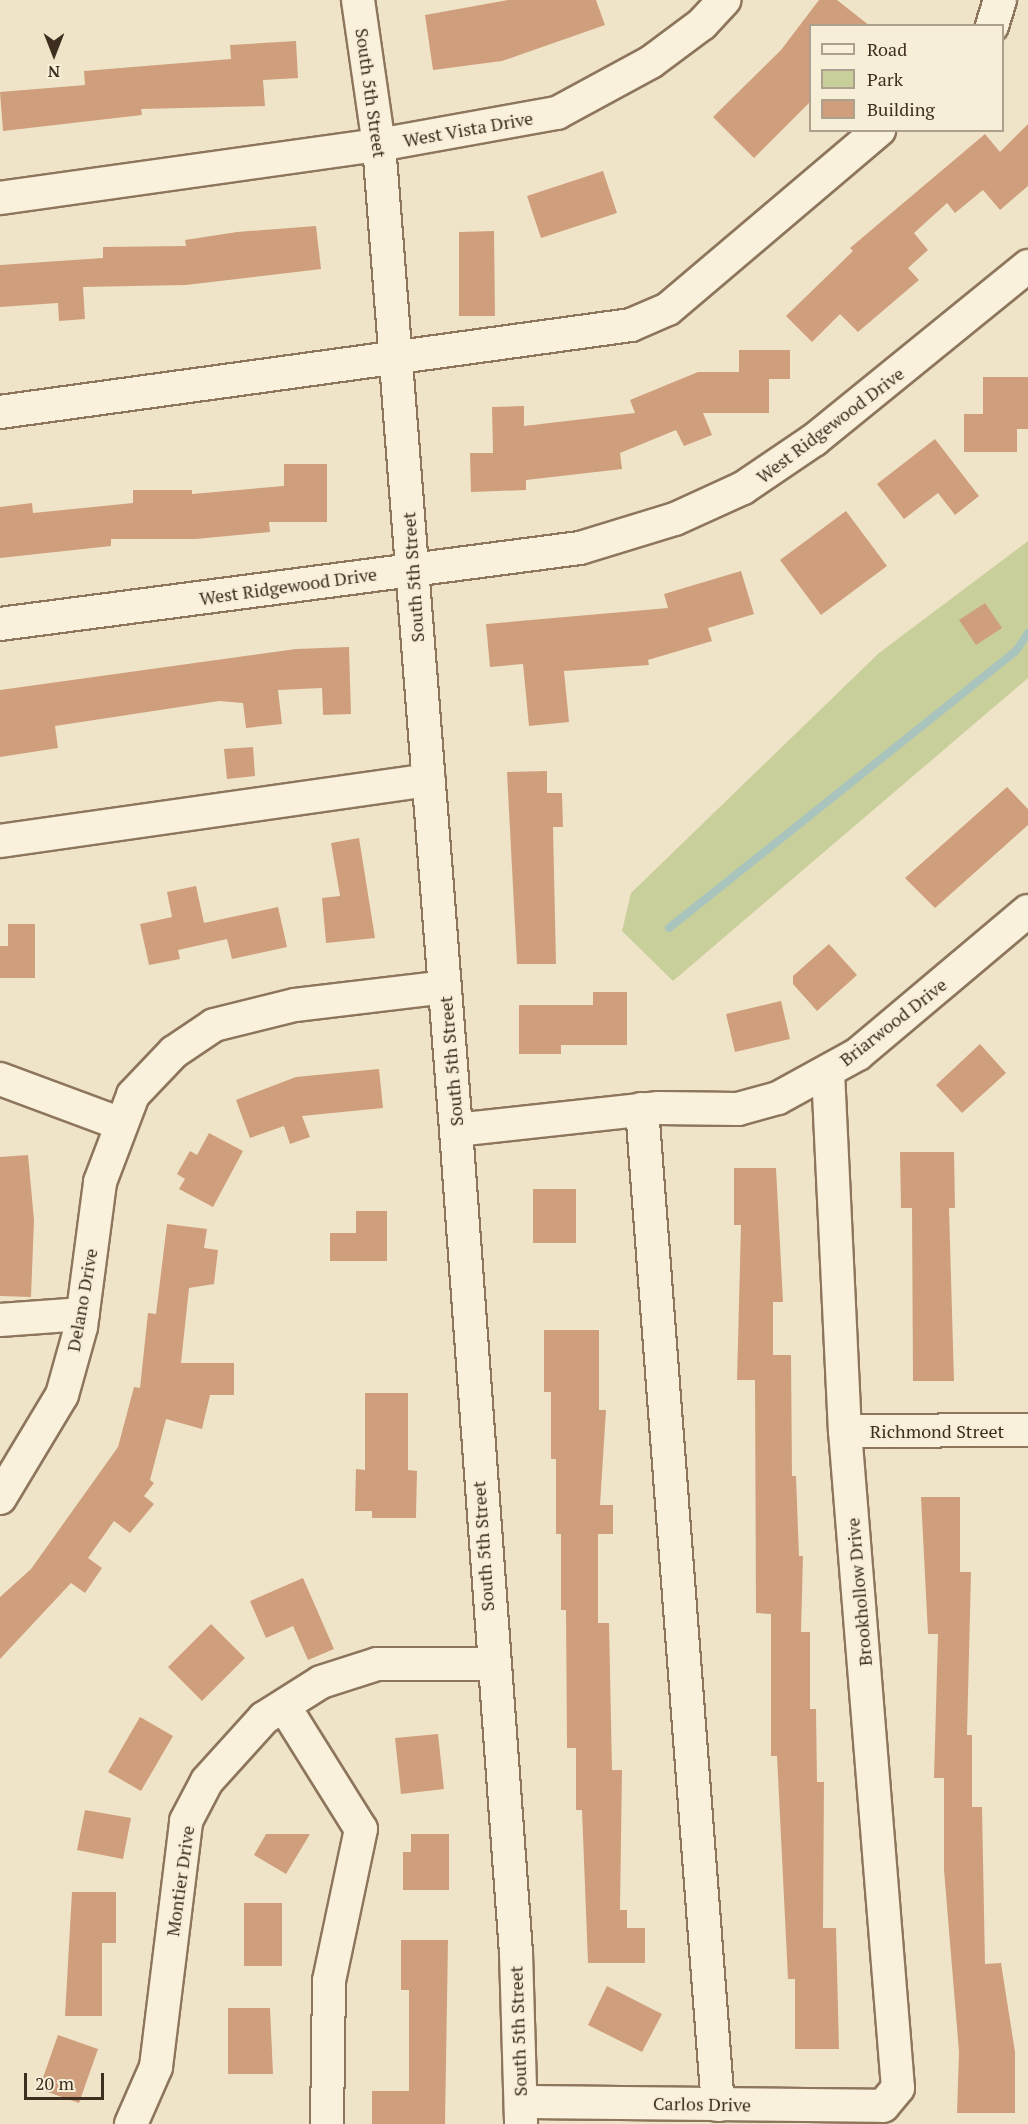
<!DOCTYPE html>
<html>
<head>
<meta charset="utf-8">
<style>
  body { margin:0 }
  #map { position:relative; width:1028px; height:2124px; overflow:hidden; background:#f0e4c8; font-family:"PT Serif",serif }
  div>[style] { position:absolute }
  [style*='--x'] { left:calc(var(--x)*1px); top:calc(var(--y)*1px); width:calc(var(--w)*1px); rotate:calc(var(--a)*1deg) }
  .green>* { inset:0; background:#c9cf9b }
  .stream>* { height:8px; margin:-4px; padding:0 4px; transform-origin:4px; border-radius:4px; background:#a9c4bc }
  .building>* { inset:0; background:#cf9f7d }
  .roads { filter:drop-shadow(2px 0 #8d765c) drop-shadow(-2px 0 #8d765c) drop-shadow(0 2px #8d765c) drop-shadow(0 -2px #8d765c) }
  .minor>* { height:32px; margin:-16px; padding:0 16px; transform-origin:16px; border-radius:16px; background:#faf1dc }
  span { translate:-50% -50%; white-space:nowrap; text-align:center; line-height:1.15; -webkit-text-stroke:4.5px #f7eed8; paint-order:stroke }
  .street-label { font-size:18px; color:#3d2e20 }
  .legend { position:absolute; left:809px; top:24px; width:195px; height:108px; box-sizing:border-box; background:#f7eed8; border:2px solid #ada18e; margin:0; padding:8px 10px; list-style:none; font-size:18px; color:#3d2e20 }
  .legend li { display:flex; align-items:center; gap:12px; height:30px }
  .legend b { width:30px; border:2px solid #ada18e }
  .north { position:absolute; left:24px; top:24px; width:60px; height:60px; -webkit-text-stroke:4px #f7eed8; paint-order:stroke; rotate:180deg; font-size:16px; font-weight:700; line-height:24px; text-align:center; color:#3d2e20 }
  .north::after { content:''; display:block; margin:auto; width:21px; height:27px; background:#3d2e20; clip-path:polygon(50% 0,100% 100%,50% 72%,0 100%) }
  .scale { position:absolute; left:24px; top:2073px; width:80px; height:27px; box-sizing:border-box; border:3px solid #3d2e20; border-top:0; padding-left:8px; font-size:18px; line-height:21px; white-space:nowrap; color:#3d2e20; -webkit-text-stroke:4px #f7eed8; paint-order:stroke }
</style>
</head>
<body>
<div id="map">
  <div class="green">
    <div style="clip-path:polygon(1028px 541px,1028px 678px,673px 981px,622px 931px,631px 893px,879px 653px)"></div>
  </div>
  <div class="stream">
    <div style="--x:669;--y:928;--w:444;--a:-38.6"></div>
    <div style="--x:1016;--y:651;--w:22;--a:-56"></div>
  </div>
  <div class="building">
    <div style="clip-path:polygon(508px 0,596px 0,605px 25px,502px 61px,433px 70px,425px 15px)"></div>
    <div style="clip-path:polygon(819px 0,837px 0,870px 26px,810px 26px,810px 102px,754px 158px,713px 117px,781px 50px)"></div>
    <div style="clip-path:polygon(296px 41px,298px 78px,263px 80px,265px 106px,141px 109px,142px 115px,3px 131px,0 92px,85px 85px,84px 71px,231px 59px,230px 45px)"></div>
    <div style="clip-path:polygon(1028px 124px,1028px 186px,1000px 210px,983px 190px,955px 213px,947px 203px,914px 233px,928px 250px,908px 268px,919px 280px,858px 332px,840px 314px,812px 342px,786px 316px,853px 251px,850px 248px,985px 134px,1000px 152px)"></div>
    <div style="clip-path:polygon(603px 171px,617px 213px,541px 238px,527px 196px)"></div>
    <div style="clip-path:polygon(316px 226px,321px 269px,186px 285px,83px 287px,85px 319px,59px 321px,58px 303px,0 307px,0 265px,103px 258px,103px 247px,186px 246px,185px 240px,237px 232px)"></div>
    <div style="clip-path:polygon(494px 231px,495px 316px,459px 316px,459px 232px)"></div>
    <div style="clip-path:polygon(739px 350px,790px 350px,790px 379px,769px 379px,769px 413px,703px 413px,712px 435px,684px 446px,676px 430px,620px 453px,622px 469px,526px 480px,526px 490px,471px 492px,470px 453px,493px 453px,492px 407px,524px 406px,524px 426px,635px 413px,630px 400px,698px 372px,739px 372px)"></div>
    <div style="clip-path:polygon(983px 377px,1028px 377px,1028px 429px,1017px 429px,1017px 452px,964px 452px,964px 414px,983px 414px)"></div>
    <div style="clip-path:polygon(935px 439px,979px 496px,955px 515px,938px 493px,904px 519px,877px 484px)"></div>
    <div style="clip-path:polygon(284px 464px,327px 464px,327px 522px,269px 522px,270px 532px,196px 539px,111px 539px,111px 546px,0 558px,0 507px,32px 503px,33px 513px,133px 503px,133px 490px,192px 490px,192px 494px,284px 486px)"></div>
    <div style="clip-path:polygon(846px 511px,887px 566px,821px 615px,780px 560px)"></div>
    <div style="clip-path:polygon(741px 571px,754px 614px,708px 628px,712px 641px,648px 660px,649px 665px,564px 671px,569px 722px,529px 726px,523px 664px,490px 667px,486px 624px,668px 608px,664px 594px)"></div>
    <div style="clip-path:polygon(985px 603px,1002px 628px,976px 645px,959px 620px)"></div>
    <div style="clip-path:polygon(349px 647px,351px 714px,323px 715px,322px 688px,278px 690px,282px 724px,246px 728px,243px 703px,219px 701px,55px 726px,58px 748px,0 757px,0 690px,296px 649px)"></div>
    <div style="clip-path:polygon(253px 747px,255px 776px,227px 779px,224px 749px)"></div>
    <div style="clip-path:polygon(547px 771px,547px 793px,562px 793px,563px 827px,553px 827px,556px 964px,517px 964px,507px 772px)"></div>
    <div style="clip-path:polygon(1007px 787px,1028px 809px,1028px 825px,935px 908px,905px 878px)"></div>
    <div style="clip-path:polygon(359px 838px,375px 938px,326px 943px,322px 898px,340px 896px,331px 843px)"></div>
    <div style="clip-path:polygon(196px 886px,204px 923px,278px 907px,287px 947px,232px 959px,227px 939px,178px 950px,180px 959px,149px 965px,140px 924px,172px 917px,167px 892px)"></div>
    <div style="clip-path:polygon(8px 924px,35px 924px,35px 978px,0 978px,0 946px,8px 946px)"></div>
    <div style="clip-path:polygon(829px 944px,857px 975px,817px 1011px,793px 984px,793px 976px)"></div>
    <div style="clip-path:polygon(593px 992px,627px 992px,627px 1045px,561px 1045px,561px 1054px,519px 1054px,519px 1005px,593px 1005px)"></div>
    <div style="clip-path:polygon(781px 1001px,790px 1039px,735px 1052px,726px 1014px)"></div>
    <div style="clip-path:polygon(980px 1044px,1006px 1073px,962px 1113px,936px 1085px)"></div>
    <div style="clip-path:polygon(379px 1069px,383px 1108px,302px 1116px,310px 1137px,290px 1144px,284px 1126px,250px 1138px,236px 1100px,296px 1077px)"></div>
    <div style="clip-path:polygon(209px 1133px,243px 1151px,213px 1207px,179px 1189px,185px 1179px,177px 1174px,190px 1151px,197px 1155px)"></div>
    <div style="clip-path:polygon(900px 1152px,954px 1152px,955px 1208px,949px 1208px,954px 1381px,913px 1381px,912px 1208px,901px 1208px)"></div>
    <div style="clip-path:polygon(28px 1155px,34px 1220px,31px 1297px,0 1296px,0 1157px)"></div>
    <div style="clip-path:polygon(734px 1168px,776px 1168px,783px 1302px,773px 1302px,773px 1355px,791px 1355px,792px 1476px,796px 1476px,799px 1556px,803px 1556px,801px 1632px,810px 1632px,810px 1709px,816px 1709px,817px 1782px,824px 1782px,823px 1928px,836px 1928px,839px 2049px,795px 2049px,795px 1979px,788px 1979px,777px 1756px,771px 1756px,771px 1614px,756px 1613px,755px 1380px,737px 1380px,741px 1225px,734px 1225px)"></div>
    <div style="clip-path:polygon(533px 1189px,576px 1189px,576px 1243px,533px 1243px)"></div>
    <div style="clip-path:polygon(356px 1211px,387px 1211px,387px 1261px,330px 1261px,330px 1233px,356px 1233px)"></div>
    <div style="clip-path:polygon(167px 1224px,207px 1229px,204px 1248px,218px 1250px,214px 1284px,189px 1288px,181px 1363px,234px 1363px,234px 1395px,210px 1395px,202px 1429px,166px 1419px,150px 1480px,154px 1483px,144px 1496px,154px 1504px,130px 1533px,114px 1521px,88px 1558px,102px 1568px,85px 1593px,71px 1583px,0 1659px,0 1597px,31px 1569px,118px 1447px,134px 1387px,140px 1388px,148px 1313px,156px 1314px)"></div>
    <div style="clip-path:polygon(544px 1330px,599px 1330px,599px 1410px,606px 1410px,600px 1505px,613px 1505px,613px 1534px,598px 1534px,598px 1623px,609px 1623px,612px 1770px,622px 1770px,620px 1910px,627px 1910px,627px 1928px,645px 1928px,645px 1963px,588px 1963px,582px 1810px,576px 1810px,576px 1748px,567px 1748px,566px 1610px,561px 1610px,561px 1534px,556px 1534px,556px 1459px,551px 1459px,551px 1392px,544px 1392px)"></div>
    <div style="clip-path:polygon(365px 1393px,408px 1393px,408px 1470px,417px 1471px,416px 1518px,372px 1518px,372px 1511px,355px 1511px,356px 1469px,365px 1470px)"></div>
    <div style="clip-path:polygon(921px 1497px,960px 1497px,960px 1572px,971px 1572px,967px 1735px,972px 1735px,972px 1807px,982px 1807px,985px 1964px,1001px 1963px,1015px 2052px,1015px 2113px,957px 2113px,959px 2052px,944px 1870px,944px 1778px,934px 1778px,938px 1634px,928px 1634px)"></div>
    <div style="clip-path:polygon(303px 1578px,334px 1649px,308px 1660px,293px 1626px,266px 1638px,250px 1601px)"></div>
    <div style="clip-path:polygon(211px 1624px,245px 1658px,202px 1701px,168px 1667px)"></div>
    <div style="clip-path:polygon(140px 1717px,173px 1736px,141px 1791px,108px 1772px)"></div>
    <div style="clip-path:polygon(438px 1734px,444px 1789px,401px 1794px,395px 1738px)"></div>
    <div style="clip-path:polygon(85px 1810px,131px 1818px,123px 1859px,77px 1850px)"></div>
    <div style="clip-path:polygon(266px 1834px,310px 1834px,286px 1874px,254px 1855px)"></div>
    <div style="clip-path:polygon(411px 1834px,449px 1834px,449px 1890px,403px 1890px,403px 1852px,411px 1852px)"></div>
    <div style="clip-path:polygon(72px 1892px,116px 1892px,116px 1943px,102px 1943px,102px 2016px,65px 2016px)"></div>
    <div style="clip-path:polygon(244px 1903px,282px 1903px,282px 1966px,244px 1966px)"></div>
    <div style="clip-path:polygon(401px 1940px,448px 1940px,445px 2124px,372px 2124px,372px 2091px,409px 2091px,409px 1990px,401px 1990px)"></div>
    <div style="clip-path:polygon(607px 1986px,662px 2014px,642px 2052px,588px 2025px)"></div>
    <div style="clip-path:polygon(228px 2008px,270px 2008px,273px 2074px,228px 2074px)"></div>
    <div style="clip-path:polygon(58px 2035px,98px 2049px,79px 2103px,39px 2089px)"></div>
  </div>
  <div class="roads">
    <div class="minor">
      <div style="--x:358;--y:0;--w:147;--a:81.8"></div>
      <div style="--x:379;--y:145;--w:988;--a:85.53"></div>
      <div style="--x:456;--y:1130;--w:825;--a:85.83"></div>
      <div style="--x:516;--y:1953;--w:171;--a:88.3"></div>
      <div style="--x:992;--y:26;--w:27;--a:-73"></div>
      <div style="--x:0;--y:198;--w:383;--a:-8"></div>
      <div style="--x:379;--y:145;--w:181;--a:-10.2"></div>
      <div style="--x:557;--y:113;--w:107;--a:-28.5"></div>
      <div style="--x:651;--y:62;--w:64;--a:-36.7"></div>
      <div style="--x:702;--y:24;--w:33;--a:-47"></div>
      <div style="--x:0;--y:412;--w:637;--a:-7.85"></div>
      <div style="--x:631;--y:325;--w:40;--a:-23.4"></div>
      <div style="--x:668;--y:309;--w:277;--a:-40.3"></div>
      <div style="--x:0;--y:624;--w:585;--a:-7.47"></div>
      <div style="--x:580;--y:548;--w:99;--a:-17"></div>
      <div style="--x:675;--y:519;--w:75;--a:-24.5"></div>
      <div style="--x:743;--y:488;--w:86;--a:-34.1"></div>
      <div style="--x:814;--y:440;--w:276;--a:-39.1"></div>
      <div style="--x:0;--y:841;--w:433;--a:-8.1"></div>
      <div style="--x:828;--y:1072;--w:359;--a:87.3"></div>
      <div style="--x:845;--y:1431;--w:659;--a:85.39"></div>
      <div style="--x:898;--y:2088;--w:23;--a:130"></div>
      <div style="--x:0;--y:1079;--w:129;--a:20.4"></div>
      <div style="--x:642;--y:1109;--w:999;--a:85.64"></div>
      <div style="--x:456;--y:1130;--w:204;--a:-6.2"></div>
      <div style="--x:659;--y:1108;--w:79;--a:0.7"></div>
      <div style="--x:738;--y:1109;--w:41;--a:-15.4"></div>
      <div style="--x:778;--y:1098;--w:91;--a:-28.8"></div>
      <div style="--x:858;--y:1054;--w:222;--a:-40.1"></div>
      <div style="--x:0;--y:1320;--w:83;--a:-4.1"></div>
      <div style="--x:845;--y:1431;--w:183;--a:-0.3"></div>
      <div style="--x:0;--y:1498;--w:120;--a:-59"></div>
      <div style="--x:62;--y:1395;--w:71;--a:-74.4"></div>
      <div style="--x:81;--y:1327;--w:146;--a:-82.5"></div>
      <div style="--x:100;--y:1182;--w:93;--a:-69.2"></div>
      <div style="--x:133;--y:1095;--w:59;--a:-46.4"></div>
      <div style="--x:174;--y:1052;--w:48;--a:-34"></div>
      <div style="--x:214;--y:1025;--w:83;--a:-13.9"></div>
      <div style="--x:295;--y:1005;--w:151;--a:-6.8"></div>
      <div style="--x:284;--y:1706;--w:145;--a:58"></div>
      <div style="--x:361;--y:1829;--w:155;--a:101.9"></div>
      <div style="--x:329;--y:1981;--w:143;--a:90.8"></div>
      <div style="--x:521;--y:2102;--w:362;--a:0.6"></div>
      <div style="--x:131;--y:2124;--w:62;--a:-66.3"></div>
      <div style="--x:156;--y:2067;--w:248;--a:-83"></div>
      <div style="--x:186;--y:1821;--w:45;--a:-62.3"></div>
      <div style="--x:207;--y:1781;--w:85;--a:-47.9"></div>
      <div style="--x:264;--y:1718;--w:67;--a:-32.3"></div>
      <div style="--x:321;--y:1682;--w:59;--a:-17.8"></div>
      <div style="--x:377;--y:1664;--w:114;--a:0"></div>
    </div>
  </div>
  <div class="street-label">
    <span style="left:371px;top:93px;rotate:82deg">South 5th Street</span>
    <span style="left:468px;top:129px;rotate:-10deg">West Vista Drive</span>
    <span style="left:830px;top:425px;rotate:-37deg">West Ridgewood Drive</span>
    <span style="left:413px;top:577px;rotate:-94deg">South 5th Street</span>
    <span style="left:288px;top:586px;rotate:-8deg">West Ridgewood Drive</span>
    <span style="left:893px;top:1022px;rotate:-38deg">Briarwood Drive</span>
    <span style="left:451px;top:1061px;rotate:-95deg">South 5th Street</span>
    <span style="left:82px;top:1300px;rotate:-80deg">Delano Drive</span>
    <span style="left:937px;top:1431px">Richmond Street</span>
    <span style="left:483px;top:1546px;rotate:-94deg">South 5th Street</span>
    <span style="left:859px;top:1592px;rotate:-95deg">Brookhollow Drive</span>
    <span style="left:180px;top:1881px;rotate:-82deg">Montier Drive</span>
    <span style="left:518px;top:2031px;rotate:-92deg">South 5th Street</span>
    <span style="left:702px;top:2104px;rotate:1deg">Carlos Drive</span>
  </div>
  <ul class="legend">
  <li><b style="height:8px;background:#faf1dc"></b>Road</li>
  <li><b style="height:16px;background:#c9cf9b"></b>Park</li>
  <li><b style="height:16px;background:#cf9f7d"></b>Building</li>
  </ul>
  <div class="north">N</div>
  <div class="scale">20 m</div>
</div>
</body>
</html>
